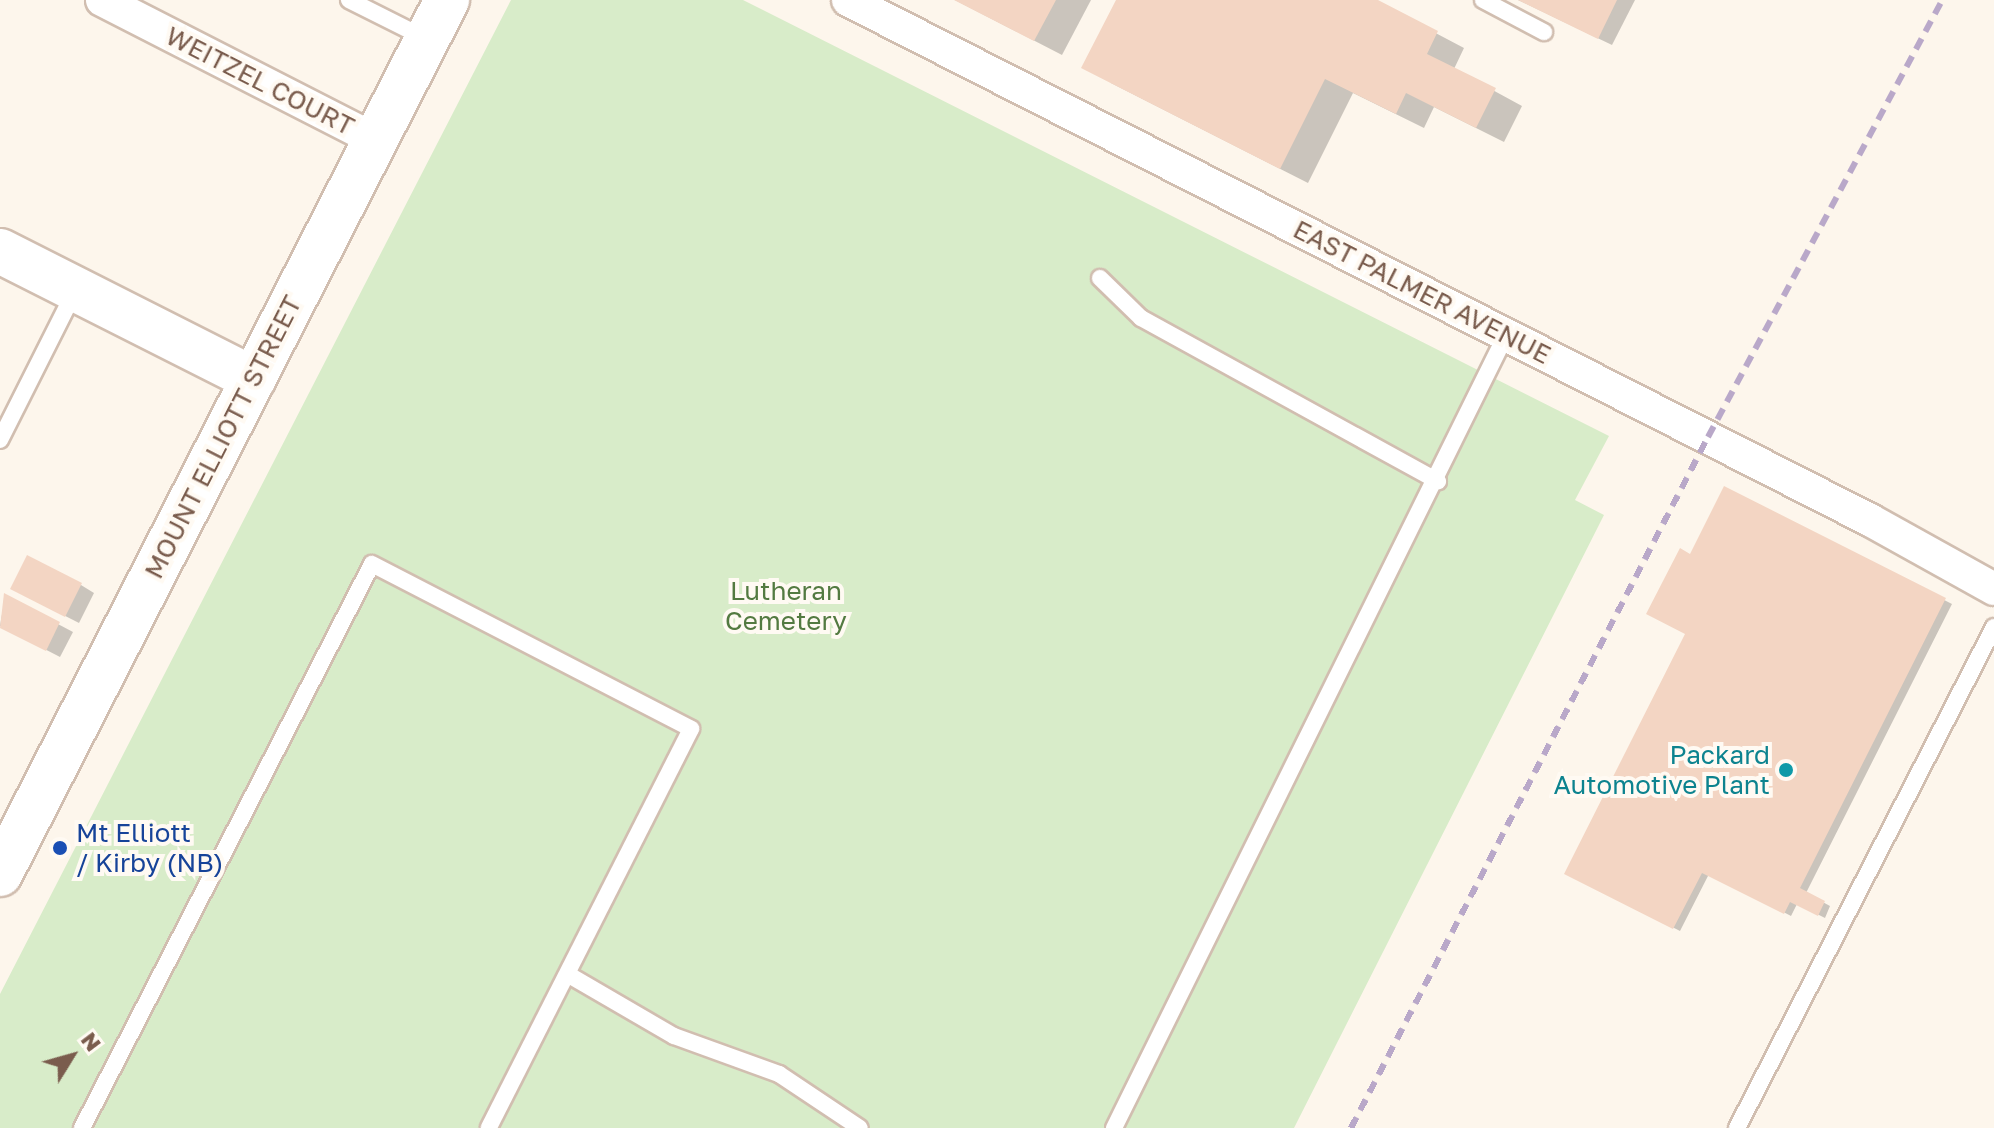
<!DOCTYPE html>
<html>
<head>
<meta charset="utf-8">
<style>
  body { margin:0 }
  #map { position:relative; width:1994px; height:1128px; overflow:hidden; background:#fdf6ec; font-family:"Golos Text",sans-serif }
  div>[style] { position:absolute }
  [style*='--x'] { left:calc(var(--x)*1px); top:calc(var(--y)*1px); width:calc(var(--w)*1px); rotate:calc(var(--a)*1deg) }
  .green>* { inset:0; background:#d8ecc9 }
  .shadow>* { inset:0; background:#0003 }
  .building>* { inset:0; background:#f3d5c3 }
  .roads { filter:drop-shadow(2px 0 #d1beb0) drop-shadow(-2px 0 #d1beb0) drop-shadow(0 2px #d1beb0) drop-shadow(0 -2px #d1beb0) }
  .lane>* { height:16px; margin:-8px; padding:0 8px; transform-origin:8px; border-radius:8px; background:#fff }
  .street>* { height:32px; margin:-16px; padding:0 16px; transform-origin:16px; border-radius:16px; background:#fff }
  .secondary>* { height:44px; margin:-22px; padding:0 22px; transform-origin:22px; border-radius:22px; background:#fff }
  .rail>* { height:6px; margin-top:-3px; transform-origin:0; background:repeating-linear-gradient(90deg,#b9a8c9 0 12px,transparent 0 20px) }
  .dots>* { width:22px; height:22px; translate:-50% -50%; box-sizing:border-box; border:4px solid #fffaf3; border-radius:50% }
  span { translate:-50% -50%; white-space:nowrap; text-align:center; line-height:1.15; -webkit-text-stroke:8px #fffaf3; paint-order:stroke }
  .street-label { font-size:26px; color:#7a5c4d }
  .park-label { font-size:26px; color:#537a41 }
  .culture-label { font-size:26px; color:#0d838f }
  .right { translate:-100% -50%; text-align:right }
  .transit-label { font-size:26px; color:#164399 }
  .left { translate:0 -50%; text-align:left }
  .north { position:absolute; left:32px; top:1016px; width:80px; height:80px; -webkit-text-stroke:6px #fffaf3; paint-order:stroke; rotate:53deg; font-size:22px; font-weight:700; line-height:32px; text-align:center; color:#7a5c4d }
  .north::after { content:''; display:block; margin:auto; width:28px; height:36px; background:#7a5c4d; clip-path:polygon(50% 0,100% 100%,50% 72%,0 100%) }
</style>
</head>
<body>
<div id="map">
  <div class="green">
    <div style="clip-path:polygon(511px 0,743px 0,1609px 436px,1575px 500px,1604px 515px,1294px 1128px,0 1128px,0 994px)"></div>
  </div>
  <div class="shadow">
    <div style="clip-path:polygon(955px 0,1091px 0,1062px 55px)"></div>
    <div style="clip-path:polygon(1118px 0,1373px 0,1464px 48px,1454px 69px,1522px 106px,1504px 142px,1434px 107px,1424px 128px,1353px 93px,1308px 183px,1111px 83px)"></div>
    <div style="clip-path:polygon(1518px 0,1635px 0,1612px 45px)"></div>
    <div style="clip-path:polygon(1725px 488px,1952px 604px,1806px 893px,1830px 906px,1825px 918px,1797px 904px,1791px 916px,1709px 874px,1680px 931px,1567px 873px,1688px 634px,1691px 556px)"></div>
    <div style="clip-path:polygon(81px 585px,94px 593px,79px 623px,26px 596px)"></div>
    <div style="clip-path:polygon(5px 596px,73px 632px,60px 657px,0 626px)"></div>
  </div>
  <div class="building">
    <div style="clip-path:polygon(954px 0,1056px 0,1034px 41px)"></div>
    <div style="clip-path:polygon(1116px 0,1378px 0,1438px 31px,1427px 54px,1496px 88px,1476px 128px,1406px 93px,1396px 114px,1325px 79px,1280px 169px,1081px 68px)"></div>
    <div style="clip-path:polygon(1518px 0,1617px 0,1598px 39px)"></div>
    <div style="clip-path:polygon(1724px 486px,1946px 598px,1800px 888px,1825px 901px,1818px 916px,1790px 902px,1784px 914px,1702px 873px,1673px 929px,1564px 874px,1685px 634px,1646px 614px,1680px 548px,1690px 554px)"></div>
    <div style="clip-path:polygon(27px 555px,82px 583px,65px 617px,10px 589px)"></div>
    <div style="clip-path:polygon(4px 593px,60px 622px,46px 651px,0 628px)"></div>
  </div>
  <div class="roads">
    <div class="lane">
      <div style="--x:349;--y:0;--w:85;--a:26.6"></div>
      <div style="--x:1483;--y:0;--w:69;--a:27.7"></div>
      <div style="--x:1100;--y:278;--w:57;--a:44.3"></div>
      <div style="--x:1141;--y:318;--w:339;--a:28.8"></div>
      <div style="--x:0;--y:440;--w:167;--a:-63.3"></div>
      <div style="--x:569;--y:975;--w:121;--a:30.2"></div>
      <div style="--x:674;--y:1036;--w:112;--a:19.9"></div>
      <div style="--x:779;--y:1074;--w:97;--a:33.7"></div>
      <div style="--x:82;--y:1128;--w:634;--a:-62.79"></div>
      <div style="--x:372;--y:564;--w:359;--a:27.3"></div>
      <div style="--x:691;--y:729;--w:447;--a:116.9"></div>
      <div style="--x:1114;--y:1128;--w:885;--a:-63.7"></div>
      <div style="--x:1737;--y:1128;--w:563;--a:-62.84"></div>
    </div>
    <div class="street">
      <div style="--x:102;--y:0;--w:307;--a:27.1"></div>
      <div style="--x:848;--y:0;--w:1147;--a:26.97"></div>
      <div style="--x:1870;--y:520;--w:142;--a:29.1"></div>
    </div>
    <div class="secondary">
      <div style="--x:0;--y:251;--w:284;--a:26.8"></div>
      <div style="--x:0;--y:874;--w:982;--a:-62.91"></div>
    </div>
  </div>
  <div class="rail">
    <div style="--x:1351;--y:1128;--w:778;--a:-62.68"></div>
    <div style="--x:1708;--y:437;--w:496;--a:-61.8"></div>
  </div>
  <div class="dots">
    <div style="left:1786px;top:770px;background:#0f9aa8"></div>
    <div style="left:60px;top:848px;background:#1a4fb4"></div>
  </div>
  <div class="street-label">
    <span style="left:260px;top:81px;rotate:27deg">WEITZEL COURT</span>
    <span style="left:1422px;top:292px;rotate:27deg">EAST PALMER AVENUE</span>
    <span style="left:223px;top:437px;rotate:-63deg">MOUNT ELLIOTT STREET</span>
  </div>
  <div class="park-label">
    <span style="left:786px;top:606px">Lutheran<br>Cemetery</span>
  </div>
  <div class="culture-label">
    <span class="right" style="left:1770px;top:770px">Packard<br>Automotive Plant</span>
  </div>
  <div class="transit-label">
    <span class="left" style="left:76px;top:848px">Mt Elliott<br>/ Kirby (NB)</span>
  </div>
  <div class="north">N</div>
</div>
</body>
</html>
